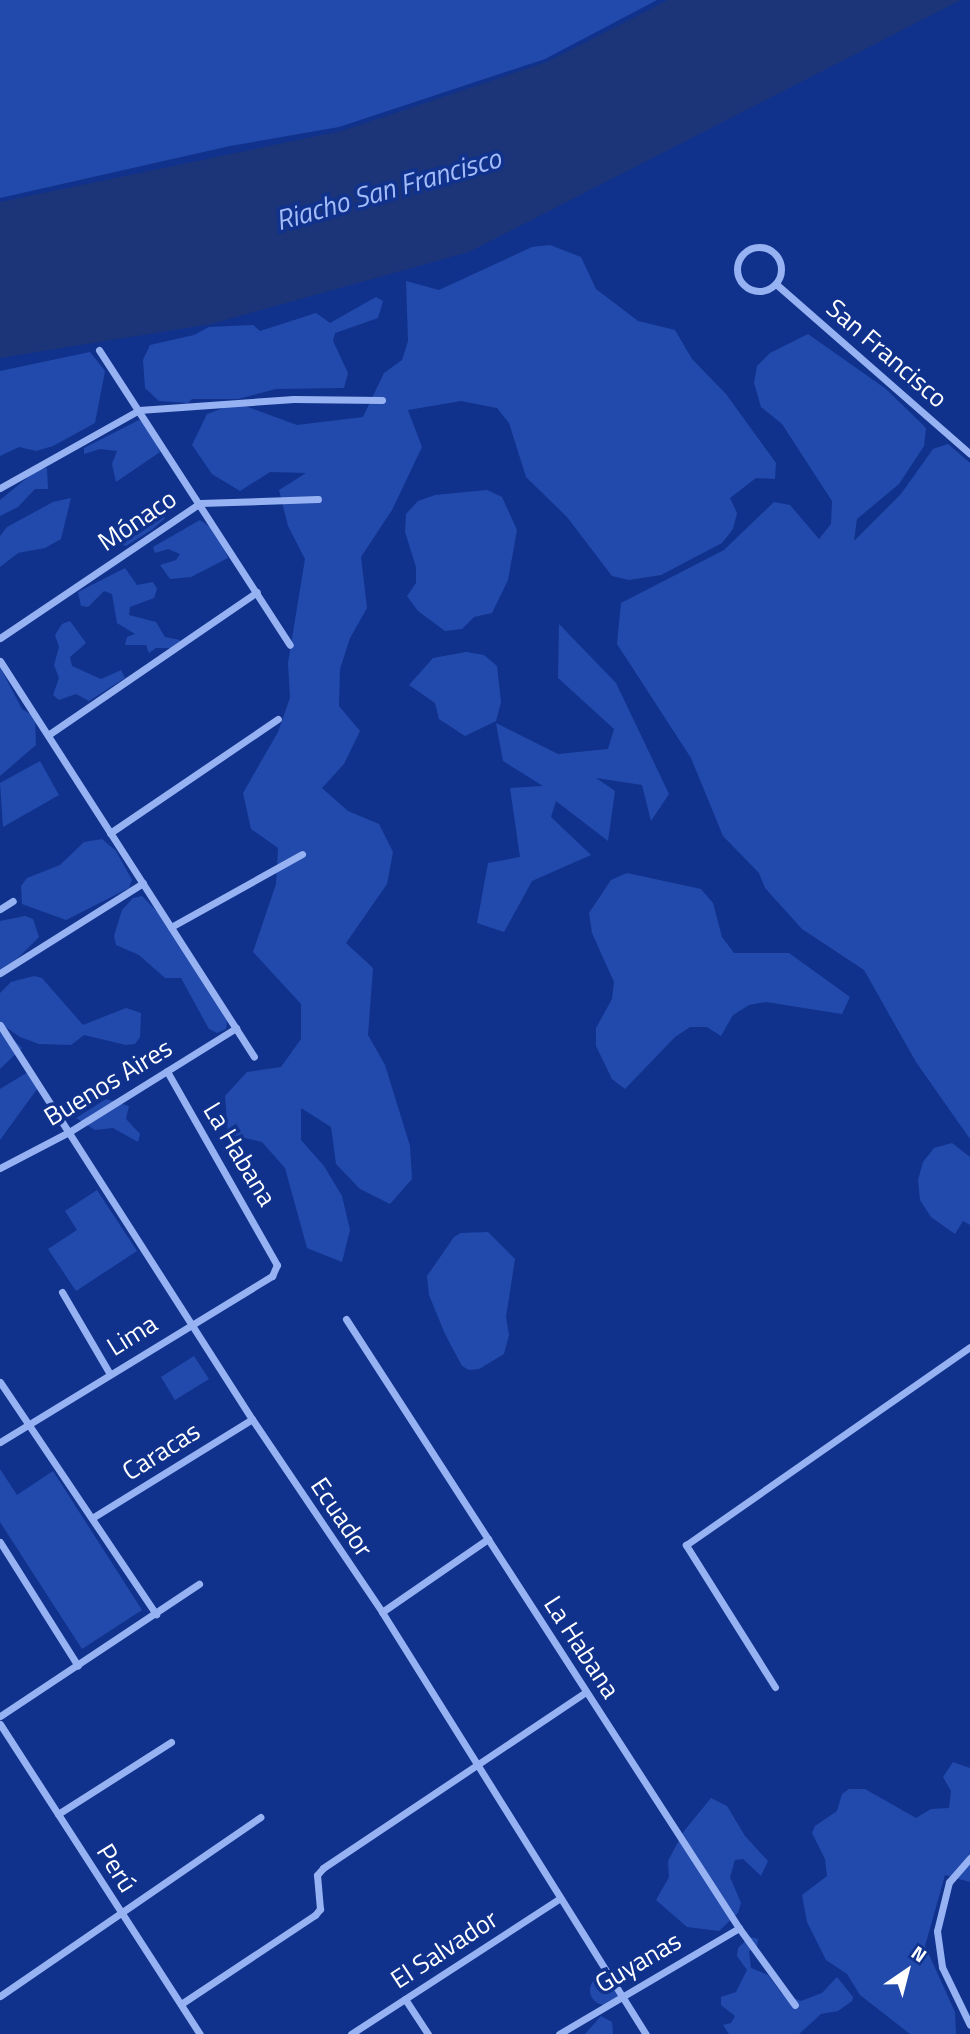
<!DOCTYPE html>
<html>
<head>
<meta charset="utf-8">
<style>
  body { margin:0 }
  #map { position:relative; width:970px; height:2034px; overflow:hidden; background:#10328c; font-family:"Titillium Web",sans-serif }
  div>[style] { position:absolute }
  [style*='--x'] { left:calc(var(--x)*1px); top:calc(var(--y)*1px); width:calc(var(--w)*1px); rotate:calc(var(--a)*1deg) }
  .green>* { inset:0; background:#224aac }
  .round { border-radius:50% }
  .water>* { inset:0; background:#1c3579 }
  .minor>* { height:7px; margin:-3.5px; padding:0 3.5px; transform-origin:3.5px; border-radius:3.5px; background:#97b2f2 }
  .minor>.ring { margin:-3.5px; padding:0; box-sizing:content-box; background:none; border:7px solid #97b2f2; border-radius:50% }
  span { translate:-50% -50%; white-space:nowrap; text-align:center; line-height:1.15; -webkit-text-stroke:7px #10328c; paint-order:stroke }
  .street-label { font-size:26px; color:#fff }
  .water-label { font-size:28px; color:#a3bcf9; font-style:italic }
  .north { position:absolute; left:872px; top:1936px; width:70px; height:70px; -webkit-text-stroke:5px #10328c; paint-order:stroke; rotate:35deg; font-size:19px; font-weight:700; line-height:28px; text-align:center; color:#fff }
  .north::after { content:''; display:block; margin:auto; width:24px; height:32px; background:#fff; clip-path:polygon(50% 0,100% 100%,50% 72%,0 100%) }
</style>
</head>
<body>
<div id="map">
  <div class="green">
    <div style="clip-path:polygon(0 0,657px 0,545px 59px,339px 127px,230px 146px,0 198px)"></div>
    <div style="clip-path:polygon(550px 245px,581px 257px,596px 289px,638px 321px,675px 330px,692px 359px,726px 394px,776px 463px,775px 479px,756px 478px,730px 498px,737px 513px,733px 529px,722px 543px,661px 575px,629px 580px,612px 576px,567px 517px,526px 477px,509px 423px,497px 408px,461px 401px,408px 410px,422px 447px,392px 510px,361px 557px,367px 608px,350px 638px,340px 669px,339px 706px,360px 731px,344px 764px,322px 788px,348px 811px,379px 824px,393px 852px,387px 884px,346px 943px,373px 968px,368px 1035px,385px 1065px,410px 1146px,412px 1179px,390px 1204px,360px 1189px,336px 1164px,331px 1127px,301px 1108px,301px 1140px,324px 1166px,342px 1196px,350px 1230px,342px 1262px,307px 1248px,285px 1168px,262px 1142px,228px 1134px,225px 1096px,247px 1072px,281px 1067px,301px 1039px,301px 1004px,253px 952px,276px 884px,278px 848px,251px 829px,243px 793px,278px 732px,290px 698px,288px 663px,305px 559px,288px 526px,279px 490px,306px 473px,270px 472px,240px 491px,212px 474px,192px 445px,207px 414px,237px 403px,297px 425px,363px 417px,384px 373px,402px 360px,408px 341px,406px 281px,439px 290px,532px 247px)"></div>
    <div style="clip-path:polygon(376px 297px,383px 301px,378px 318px,335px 333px,333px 341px,348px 373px,344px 388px,276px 389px,238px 399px,192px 399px,188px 403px,159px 401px,145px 388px,143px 360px,150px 345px,194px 335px,209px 327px,253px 325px,260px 331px,316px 313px,330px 323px)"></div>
    <div style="clip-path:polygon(808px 334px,886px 389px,926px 428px,924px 446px,899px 484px,857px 519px,854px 541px,901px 494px,933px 449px,948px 444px,970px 463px,970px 1139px,916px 1062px,864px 970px,802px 929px,765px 888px,759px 873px,723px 836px,691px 758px,617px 644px,621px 603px,724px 550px,774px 502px,790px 505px,819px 539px,831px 524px,832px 501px,782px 424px,761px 407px,754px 383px,757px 366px,770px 353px)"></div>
    <div style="clip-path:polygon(90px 352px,105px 371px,95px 423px,53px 446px,36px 451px,19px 447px,0 456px,0 371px)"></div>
    <div style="clip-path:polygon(139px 420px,147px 425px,160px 452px,116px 482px,112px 464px,117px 451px,100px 449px,84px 454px,84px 448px)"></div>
    <div style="clip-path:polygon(47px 468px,48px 489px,35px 489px,18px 507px,0 516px,0 500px,38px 469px)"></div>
    <div style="clip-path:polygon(487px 490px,502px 497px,517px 530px,508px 580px,492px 613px,474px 617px,462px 629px,445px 631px,418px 611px,407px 596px,416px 583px,416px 567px,405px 532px,406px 514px,418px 501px,435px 495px)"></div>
    <div style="clip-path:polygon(71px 498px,61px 539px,45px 548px,18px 553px,0 567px,0 536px,7px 527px,53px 502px)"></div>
    <div style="clip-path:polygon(162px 512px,165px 518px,153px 529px,126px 546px,115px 542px,122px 531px)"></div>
    <div style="clip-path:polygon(200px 520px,216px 531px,228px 558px,191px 577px,170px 579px,160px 565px,176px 560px,180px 554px,168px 549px,155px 553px,153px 547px)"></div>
    <div style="clip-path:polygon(125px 568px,137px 585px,153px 582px,157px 589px,154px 598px,130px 607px,129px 615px,156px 622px,165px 637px,180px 640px,177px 648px,156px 648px,149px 653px,146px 645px,125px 645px,127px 637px,135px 634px,117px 623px,112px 594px,104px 591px,88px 607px,81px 606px,78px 592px)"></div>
    <div style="clip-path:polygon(70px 621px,86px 643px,70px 657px,72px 666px,101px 679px,121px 670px,125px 678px,89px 701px,76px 694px,59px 700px,53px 695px,59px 678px,54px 665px,59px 647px,55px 635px,62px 624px)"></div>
    <div style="clip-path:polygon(559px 624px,616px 683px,669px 794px,651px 821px,642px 785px,596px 778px,615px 791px,608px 841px,556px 801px,551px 817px,591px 855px,532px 881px,504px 932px,477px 923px,488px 863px,520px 857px,510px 788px,543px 786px,503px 761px,496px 723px,558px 754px,608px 749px,614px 729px,558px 678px)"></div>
    <div style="clip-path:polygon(466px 652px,484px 655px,497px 666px,501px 702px,496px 721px,465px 736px,439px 719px,435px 703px,409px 685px,433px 658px)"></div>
    <div style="clip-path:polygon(0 667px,22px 709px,35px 717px,36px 745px,0 776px)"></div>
    <div style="clip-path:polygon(40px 761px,59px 795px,3px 827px,0 783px)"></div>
    <div style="clip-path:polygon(102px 839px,116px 851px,132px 880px,129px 888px,66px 920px,22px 904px,21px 886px,27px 878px,60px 865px,84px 842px)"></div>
    <div style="clip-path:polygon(627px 873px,701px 889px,713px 903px,722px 937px,734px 953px,789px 953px,850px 997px,842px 1014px,766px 1002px,749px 1005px,733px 1015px,721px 1036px,707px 1027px,690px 1027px,675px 1037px,625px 1089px,612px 1079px,596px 1046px,596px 1028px,612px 999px,614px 982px,592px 933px,589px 913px,611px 880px)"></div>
    <div style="clip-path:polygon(142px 896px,178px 933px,227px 1021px,226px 1029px,217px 1033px,209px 1029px,181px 978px,165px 978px,139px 955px,116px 945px,114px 936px,122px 910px,133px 898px)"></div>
    <div style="clip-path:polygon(25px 916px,33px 919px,39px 937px,0 976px,0 921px)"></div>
    <div style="clip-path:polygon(34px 976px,42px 978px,83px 1025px,126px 1008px,141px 1013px,140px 1037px,135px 1044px,126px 1045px,84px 1035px,71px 1045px,39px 1044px,20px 1037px,0 1023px,0 993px,11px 982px)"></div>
    <div style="clip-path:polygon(0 1027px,22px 1048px,0 1069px)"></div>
    <div style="clip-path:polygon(28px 1072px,40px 1085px,0 1140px,0 1089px)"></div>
    <div style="clip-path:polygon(106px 1099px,129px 1106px,126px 1119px,140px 1134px,138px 1142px,113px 1128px,95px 1130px,76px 1118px)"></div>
    <div style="clip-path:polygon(952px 1143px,970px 1157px,970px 1225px,963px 1221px,955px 1234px,931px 1217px,920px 1200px,918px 1180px,923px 1162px,934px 1148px)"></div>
    <div style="clip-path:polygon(97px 1190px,137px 1251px,76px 1291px,48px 1249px,77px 1230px,65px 1211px)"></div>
    <div style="clip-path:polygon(488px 1232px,515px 1259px,506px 1317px,509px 1335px,504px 1354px,479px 1369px,469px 1370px,462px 1366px,445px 1334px,429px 1295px,427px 1276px,454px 1237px,461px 1233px)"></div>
    <div style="clip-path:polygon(194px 1356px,209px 1379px,175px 1400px,161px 1377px)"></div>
    <div style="clip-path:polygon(0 1469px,17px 1495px,53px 1471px,142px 1610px,82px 1649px,0 1522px)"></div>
    <div style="clip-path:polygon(953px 1762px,970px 1768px,970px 1882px,945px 1875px,925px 1946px,955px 2012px,956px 2034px,910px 2034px,860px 1995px,847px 1974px,826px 1960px,807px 1922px,802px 1895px,827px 1876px,825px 1859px,812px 1833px,815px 1826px,837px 1811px,842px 1794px,849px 1789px,865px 1789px,916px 1818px,931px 1809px,949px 1808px,951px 1791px,943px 1777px)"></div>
    <div style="clip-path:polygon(711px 1798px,727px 1806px,745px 1836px,768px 1861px,761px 1876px,743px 1859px,735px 1860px,730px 1877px,741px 1903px,738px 1913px,719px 1931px,687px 1927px,656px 1900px,669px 1877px,668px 1861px,684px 1831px)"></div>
    <div style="clip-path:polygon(750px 1937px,758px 1939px,757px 1947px,749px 1951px,751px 1968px,768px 1975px,782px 1994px,801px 2001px,822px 1993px,837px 1977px,853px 1997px,852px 2001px,838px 2011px,821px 2014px,799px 2034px,729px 2034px,723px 2025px,731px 2023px,735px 2016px,721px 2005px,721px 1997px,736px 1992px,747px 1970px,737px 1956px,738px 1948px)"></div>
    <div class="round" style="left:590px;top:1975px;width:30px;height:30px"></div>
    <div style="clip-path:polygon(601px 2016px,612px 2022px,613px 2034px,585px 2034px)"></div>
  </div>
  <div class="water">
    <div style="clip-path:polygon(668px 0,961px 0,469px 252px,211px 324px,0 358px,0 202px,341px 131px,547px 62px)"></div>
  </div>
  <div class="minor">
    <div class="ring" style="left:737px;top:247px;width:37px;height:37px"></div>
    <div style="--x:776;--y:284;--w:258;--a:41.2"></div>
    <div style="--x:99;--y:350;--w:351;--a:57.1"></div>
    <div style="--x:0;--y:488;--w:159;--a:-29.3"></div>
    <div style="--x:139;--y:410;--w:155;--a:-4.1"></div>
    <div style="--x:294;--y:399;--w:88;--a:0.7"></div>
    <div style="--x:0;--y:638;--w:241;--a:-34"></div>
    <div style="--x:200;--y:503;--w:118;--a:-1.9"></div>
    <div style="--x:0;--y:661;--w:470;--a:57.3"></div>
    <div style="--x:48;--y:735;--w:253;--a:-34.4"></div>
    <div style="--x:110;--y:833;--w:203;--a:-34.2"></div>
    <div style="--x:0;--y:909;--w:15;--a:-32"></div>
    <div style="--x:171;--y:927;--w:150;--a:-29.1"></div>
    <div style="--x:0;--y:973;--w:169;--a:-32.2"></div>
    <div style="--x:0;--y:1025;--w:468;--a:57.4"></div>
    <div style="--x:252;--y:1419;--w:233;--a:56"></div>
    <div style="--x:382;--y:1612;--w:498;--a:58"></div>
    <div style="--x:0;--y:1168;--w:78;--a:-27.6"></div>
    <div style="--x:69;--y:1132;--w:197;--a:-31.9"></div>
    <div style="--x:62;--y:1292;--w:95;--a:59.7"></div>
    <div style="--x:346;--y:1319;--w:725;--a:57.17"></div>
    <div style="--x:739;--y:1928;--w:95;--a:54"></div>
    <div style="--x:0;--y:1382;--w:280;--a:56.1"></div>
    <div style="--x:0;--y:1442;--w:319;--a:-31.4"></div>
    <div style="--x:272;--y:1276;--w:12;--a:-66"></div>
    <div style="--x:277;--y:1265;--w:223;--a:-119.6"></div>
    <div style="--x:92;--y:1518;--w:188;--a:-31.7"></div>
    <div style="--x:0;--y:1542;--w:146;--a:57.8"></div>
    <div style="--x:382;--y:1612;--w:129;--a:-34.6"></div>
    <div style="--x:775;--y:1687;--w:168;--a:-122.1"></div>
    <div style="--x:686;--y:1545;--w:346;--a:-34.9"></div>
    <div style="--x:0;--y:1716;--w:239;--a:-33.6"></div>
    <div style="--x:0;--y:1724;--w:369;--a:57.2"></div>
    <div style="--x:58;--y:1814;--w:134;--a:-32.5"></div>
    <div style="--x:970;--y:1858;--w:32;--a:131"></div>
    <div style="--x:949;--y:1882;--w:50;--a:103.8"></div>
    <div style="--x:937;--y:1931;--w:36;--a:82"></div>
    <div style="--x:942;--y:1967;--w:64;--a:64.2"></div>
    <div style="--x:0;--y:1996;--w:316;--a:-34.5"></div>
    <div style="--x:405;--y:1999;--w:42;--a:56.7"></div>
    <div style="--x:181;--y:2004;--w:161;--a:-33.6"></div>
    <div style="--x:315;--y:1915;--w:8;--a:-50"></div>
    <div style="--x:320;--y:1909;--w:34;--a:-95"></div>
    <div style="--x:317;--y:1875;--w:9;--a:-49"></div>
    <div style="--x:323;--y:1868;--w:316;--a:-33.8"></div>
    <div style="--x:351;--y:2034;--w:248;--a:-33"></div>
    <div style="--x:559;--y:2034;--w:209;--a:-30.5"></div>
  </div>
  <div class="street-label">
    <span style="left:887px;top:353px;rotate:41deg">San Francisco</span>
    <span style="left:137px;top:520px;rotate:-34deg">Mónaco</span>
    <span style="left:108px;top:1082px;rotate:-31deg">Buenos Aires</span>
    <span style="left:240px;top:1154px;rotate:59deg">La Habana</span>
    <span style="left:132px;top:1335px;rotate:-32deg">Lima</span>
    <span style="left:161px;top:1451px;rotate:-32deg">Caracas</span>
    <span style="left:342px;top:1517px;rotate:56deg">Ecuador</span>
    <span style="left:582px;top:1647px;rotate:57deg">La Habana</span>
    <span style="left:117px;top:1868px;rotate:58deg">Perú</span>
    <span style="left:444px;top:1949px;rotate:-33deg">El Salvador</span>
    <span style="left:638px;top:1962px;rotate:-30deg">Guyanas</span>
  </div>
  <div class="water-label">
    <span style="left:388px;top:189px;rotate:-16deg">Riacho San Francisco</span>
  </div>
  <div class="north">N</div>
</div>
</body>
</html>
